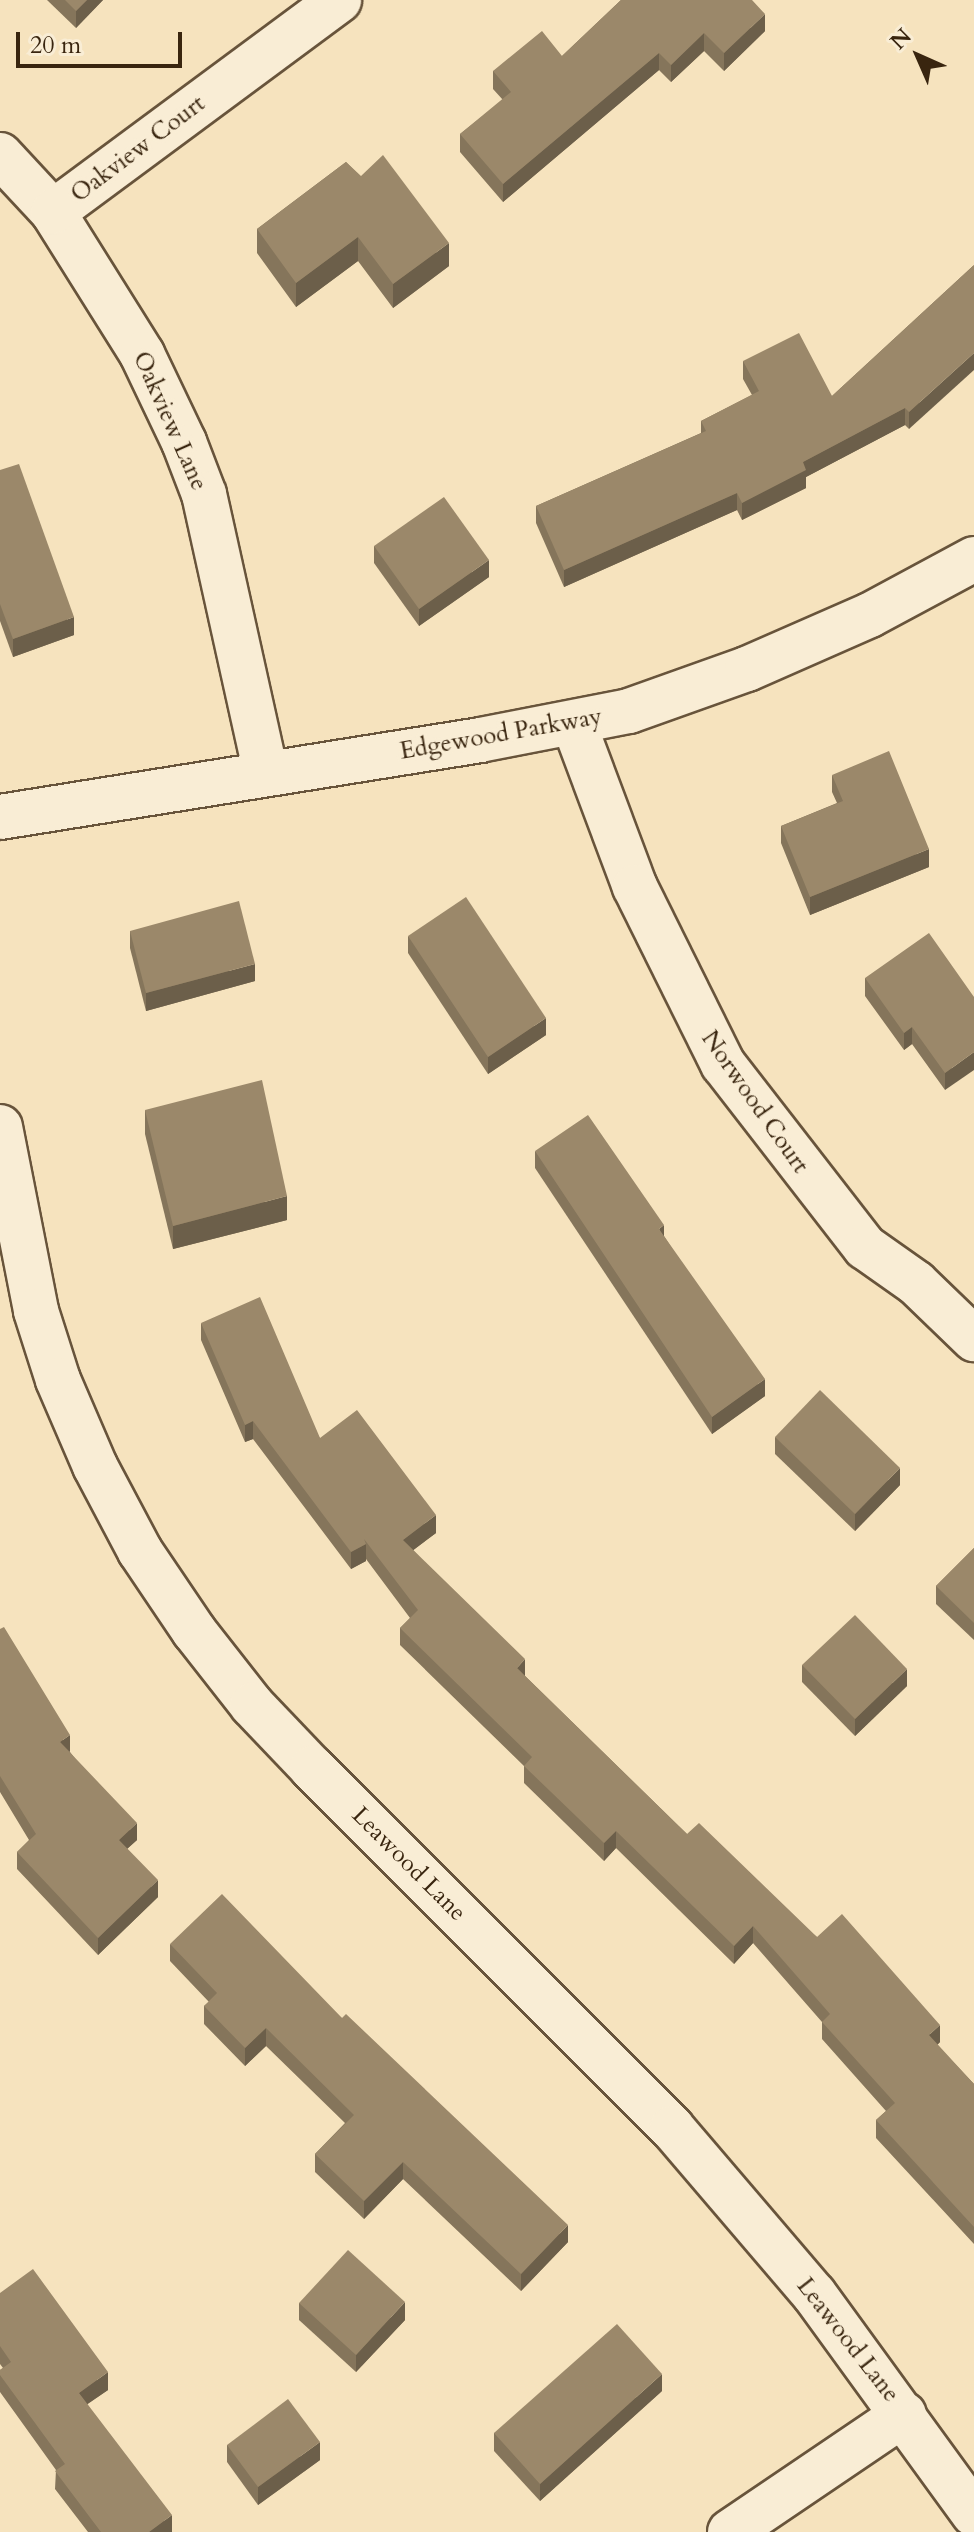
<!DOCTYPE html>
<html>
<head>
<meta charset="utf-8">
<style>
  body { margin:0 }
  #map { position:relative; width:974px; height:2532px; overflow:hidden; background:#f6e3be; font-family:Cardo,serif }
  div>[style] { position:absolute }
  [style*='--x'] { left:calc(var(--x)*1px); top:calc(var(--y)*1px); width:calc(var(--w)*1px); rotate:calc(var(--a)*1deg) }
  .roads { filter:drop-shadow(2px 0 #68543b) drop-shadow(-2px 0 #68543b) drop-shadow(0 2px #68543b) drop-shadow(0 -2px #68543b) }
  .street>* { height:44px; margin:-22px; padding:0 22px; transform-origin:22px; border-radius:22px; background:#f9edd5 }
  .wall>* { inset:0; background:#85755b }
  .shaded-wall>* { inset:0; background:#6c5f4a }
  .building>* { inset:0; background:#9b886a }
  span { translate:-50% -50%; white-space:nowrap; text-align:center; line-height:1.15; -webkit-text-stroke:8px #f9edd5; paint-order:stroke }
  .street-label { font-size:24px; color:#39250f }
  .north { position:absolute; left:878px; top:16px; width:80px; height:80px; -webkit-text-stroke:6px #f9edd5; paint-order:stroke; rotate:315deg; font-size:22px; font-weight:700; line-height:32px; text-align:center; color:#39250f }
  .north::after { content:''; display:block; margin:auto; width:28px; height:36px; background:#39250f; clip-path:polygon(50% 0,100% 100%,50% 72%,0 100%) }
  .scale { position:absolute; left:16px; top:32px; width:166px; height:36px; box-sizing:border-box; border:4px solid #39250f; border-top:0; padding-left:10px; font-size:24px; line-height:28px; white-space:nowrap; color:#39250f; -webkit-text-stroke:6px #f9edd5; paint-order:stroke }
</style>
</head>
<body>
<div id="map">
  <div class="roads">
    <div class="street">
      <div style="--x:0;--y:155;--w:78;--a:47.1"></div>
      <div style="--x:53;--y:212;--w:168;--a:57.9"></div>
      <div style="--x:142;--y:354;--w:98;--a:64.5"></div>
      <div style="--x:184;--y:442;--w:56;--a:69"></div>
      <div style="--x:204;--y:494;--w:286;--a:77.5"></div>
      <div style="--x:53;--y:212;--w:356;--a:-36.5"></div>
      <div style="--x:574;--y:724;--w:174;--a:69.5"></div>
      <div style="--x:635;--y:887;--w:198;--a:63.6"></div>
      <div style="--x:723;--y:1064;--w:232;--a:52.2"></div>
      <div style="--x:865;--y:1247;--w:62;--a:35.2"></div>
      <div style="--x:916;--y:1283;--w:81;--a:44"></div>
      <div style="--x:0;--y:817;--w:486;--a:-9.1"></div>
      <div style="--x:480;--y:740;--w:152;--a:-11"></div>
      <div style="--x:629;--y:711;--w:125;--a:-19.6"></div>
      <div style="--x:747;--y:669;--w:134;--a:-23.7"></div>
      <div style="--x:870;--y:615;--w:118;--a:-28.3"></div>
      <div style="--x:0;--y:1127;--w:187;--a:78.9"></div>
      <div style="--x:36;--y:1311;--w:72;--a:72.3"></div>
      <div style="--x:58;--y:1380;--w:94;--a:66.7"></div>
      <div style="--x:95;--y:1466;--w:96;--a:62.1"></div>
      <div style="--x:140;--y:1551;--w:97;--a:56"></div>
      <div style="--x:194;--y:1631;--w:94;--a:51.9"></div>
      <div style="--x:252;--y:1705;--w:87;--a:46.4"></div>
      <div style="--x:312;--y:1768;--w:509;--a:45"></div>
      <div style="--x:672;--y:2128;--w:218;--a:49.5"></div>
      <div style="--x:814;--y:2294;--w:272;--a:54"></div>
      <div style="--x:730;--y:2532;--w:210;--a:-34.1"></div>
    </div>
  </div>
  <div class="wall">
    <div style="clip-path:polygon(47px 0,103px 0,76px 28px)"></div>
    <div style="clip-path:polygon(621px 0,765px 31px,724px 71px,704px 51px,671px 82px,659px 70px,503px 202px,460px 152px,460px 134px,503px 100px,493px 89px,493px 71px,562px 56px)"></div>
    <div style="clip-path:polygon(346px 162px,449px 266px,393px 308px,358px 261px,296px 307px,257px 253px,257px 229px)"></div>
    <div style="clip-path:polygon(974px 265px,909px 429px,905px 425px,806px 477px,806px 488px,742px 520px,737px 510px,564px 587px,536px 523px,536px 506px,701px 433px,701px 421px,752px 395px,743px 379px,743px 361px,832px 396px)"></div>
    <div style="clip-path:polygon(0 470px,74px 635px,13px 657px,0 621px)"></div>
    <div style="clip-path:polygon(374px 546px,489px 577px,419px 626px,374px 563px)"></div>
    <div style="clip-path:polygon(832px 775px,929px 867px,810px 915px,781px 843px,781px 826px,837px 803px,832px 792px)"></div>
    <div style="clip-path:polygon(130px 931px,255px 981px,146px 1011px,130px 948px)"></div>
    <div style="clip-path:polygon(408px 936px,546px 1035px,488px 1074px,408px 953px)"></div>
    <div style="clip-path:polygon(865px 978px,974px 997px,945px 1090px,912px 1044px,904px 1050px,865px 996px)"></div>
    <div style="clip-path:polygon(145px 1110px,287px 1220px,173px 1249px,145px 1134px)"></div>
    <div style="clip-path:polygon(535px 1151px,664px 1236px,765px 1396px,712px 1434px,535px 1168px)"></div>
    <div style="clip-path:polygon(201px 1323px,320px 1438px,436px 1533px,413px 1550px,525px 1676px,687px 1834px,817px 1937px,940px 2042px,937px 2045px,974px 2084px,974px 2244px,876px 2138px,876px 2120px,886px 2111px,822px 2039px,822px 2022px,753px 1943px,734px 1964px,616px 1848px,604px 1861px,524px 1783px,524px 1766px,400px 1645px,400px 1628px,410px 1618px,366px 1559px,366px 1561px,351px 1569px,253px 1439px,245px 1442px,201px 1340px)"></div>
    <div style="clip-path:polygon(775px 1437px,900px 1485px,855px 1531px,775px 1454px)"></div>
    <div style="clip-path:polygon(974px 1548px,974px 1640px,936px 1604px,936px 1586px)"></div>
    <div style="clip-path:polygon(0 1629px,70px 1752px,137px 1840px,127px 1849px,158px 1897px,98px 1955px,17px 1869px,17px 1852px,29px 1840px,0 1792px)"></div>
    <div style="clip-path:polygon(802px 1665px,907px 1686px,855px 1736px,802px 1682px)"></div>
    <div style="clip-path:polygon(170px 1944px,342px 2018px,568px 2242px,521px 2291px,403px 2179px,364px 2219px,315px 2172px,315px 2154px,345px 2123px,266px 2046px,245px 2066px,204px 2024px,204px 2006px,209px 2002px,170px 1961px)"></div>
    <div style="clip-path:polygon(0 2293px,108px 2390px,87px 2404px,172px 2532px,88px 2532px,55px 2489px,56px 2470px,0 2392px,0 2370px,3px 2368px,0 2364px)"></div>
    <div style="clip-path:polygon(299px 2303px,405px 2320px,356px 2372px,299px 2320px)"></div>
    <div style="clip-path:polygon(662px 2391px,540px 2501px,494px 2451px,494px 2433px)"></div>
    <div style="clip-path:polygon(227px 2445px,320px 2460px,258px 2505px,227px 2462px)"></div>
  </div>
  <div class="shaded-wall">
    <div style="clip-path:polygon(87px 0,103px 0,76px 28px,76px 11px)"></div>
    <div style="clip-path:polygon(765px 14px,765px 31px,724px 71px,724px 53px)"></div>
    <div style="clip-path:polygon(704px 33px,704px 51px,671px 82px,671px 65px)"></div>
    <div style="clip-path:polygon(659px 53px,659px 70px,503px 202px,503px 184px)"></div>
    <div style="clip-path:polygon(358px 237px,358px 261px,296px 307px,296px 283px)"></div>
    <div style="clip-path:polygon(449px 243px,449px 266px,393px 308px,393px 284px)"></div>
    <div style="clip-path:polygon(974px 353px,974px 370px,909px 429px,909px 412px)"></div>
    <div style="clip-path:polygon(905px 408px,905px 425px,806px 477px,806px 488px,742px 520px,742px 503px,803px 462px)"></div>
    <div style="clip-path:polygon(737px 493px,737px 510px,564px 587px,564px 570px)"></div>
    <div style="clip-path:polygon(489px 560px,489px 577px,419px 626px,419px 609px)"></div>
    <div style="clip-path:polygon(74px 617px,74px 635px,13px 657px,13px 639px)"></div>
    <div style="clip-path:polygon(929px 849px,929px 867px,810px 915px,810px 897px)"></div>
    <div style="clip-path:polygon(255px 964px,255px 981px,146px 1011px,146px 993px)"></div>
    <div style="clip-path:polygon(546px 1018px,546px 1035px,488px 1074px,488px 1057px)"></div>
    <div style="clip-path:polygon(912px 1027px,912px 1044px,904px 1050px,904px 1033px)"></div>
    <div style="clip-path:polygon(974px 1052px,974px 1070px,945px 1090px,945px 1073px)"></div>
    <div style="clip-path:polygon(287px 1196px,287px 1220px,173px 1249px,173px 1226px)"></div>
    <div style="clip-path:polygon(664px 1225px,664px 1243px,659px 1229px)"></div>
    <div style="clip-path:polygon(765px 1379px,765px 1396px,712px 1434px,712px 1417px)"></div>
    <div style="clip-path:polygon(253px 1421px,253px 1439px,245px 1442px,245px 1425px)"></div>
    <div style="clip-path:polygon(900px 1468px,900px 1485px,855px 1531px,855px 1514px)"></div>
    <div style="clip-path:polygon(436px 1515px,436px 1533px,403px 1558px,403px 1540px)"></div>
    <div style="clip-path:polygon(366px 1544px,366px 1561px,351px 1569px,351px 1552px)"></div>
    <div style="clip-path:polygon(525px 1659px,525px 1677px,517px 1668px)"></div>
    <div style="clip-path:polygon(907px 1669px,907px 1686px,855px 1736px,855px 1719px)"></div>
    <div style="clip-path:polygon(70px 1735px,70px 1752px,60px 1742px)"></div>
    <div style="clip-path:polygon(137px 1823px,137px 1840px,119px 1856px,119px 1840px)"></div>
    <div style="clip-path:polygon(616px 1831px,616px 1848px,604px 1861px,604px 1843px)"></div>
    <div style="clip-path:polygon(158px 1880px,158px 1897px,98px 1955px,98px 1938px)"></div>
    <div style="clip-path:polygon(753px 1926px,753px 1943px,734px 1964px,734px 1946px)"></div>
    <div style="clip-path:polygon(940px 2025px,940px 2042px,929px 2053px,929px 2035px)"></div>
    <div style="clip-path:polygon(266px 2028px,266px 2046px,245px 2066px,245px 2048px)"></div>
    <div style="clip-path:polygon(403px 2162px,403px 2179px,364px 2219px,364px 2201px)"></div>
    <div style="clip-path:polygon(568px 2225px,568px 2242px,521px 2291px,521px 2274px)"></div>
    <div style="clip-path:polygon(405px 2302px,405px 2320px,356px 2372px,356px 2355px)"></div>
    <div style="clip-path:polygon(108px 2372px,108px 2390px,79px 2410px,79px 2393px)"></div>
    <div style="clip-path:polygon(662px 2374px,662px 2391px,540px 2501px,540px 2484px)"></div>
    <div style="clip-path:polygon(320px 2442px,320px 2460px,258px 2505px,258px 2487px)"></div>
    <div style="clip-path:polygon(172px 2515px,172px 2532px,149px 2532px)"></div>
  </div>
  <div class="building">
    <div style="clip-path:polygon(65px 0,87px 0,76px 11px)"></div>
    <div style="clip-path:polygon(621px 0,752px 0,765px 14px,724px 53px,704px 33px,671px 65px,659px 53px,503px 184px,460px 134px,511px 92px,493px 71px,542px 31px,562px 56px)"></div>
    <div style="clip-path:polygon(383px 155px,449px 243px,393px 284px,358px 237px,296px 283px,257px 229px,346px 162px,361px 176px)"></div>
    <div style="clip-path:polygon(974px 265px,974px 353px,909px 412px,905px 408px,803px 462px,806px 470px,742px 503px,737px 493px,564px 570px,536px 506px,706px 431px,701px 421px,759px 391px,743px 361px,799px 333px,832px 396px)"></div>
    <div style="clip-path:polygon(19px 464px,74px 617px,13px 639px,0 604px,0 470px)"></div>
    <div style="clip-path:polygon(444px 497px,489px 560px,419px 609px,374px 546px)"></div>
    <div style="clip-path:polygon(889px 751px,929px 849px,810px 897px,781px 826px,843px 801px,832px 775px)"></div>
    <div style="clip-path:polygon(466px 897px,546px 1018px,488px 1057px,408px 936px)"></div>
    <div style="clip-path:polygon(239px 901px,255px 964px,146px 993px,130px 931px)"></div>
    <div style="clip-path:polygon(929px 933px,974px 997px,974px 1052px,945px 1073px,912px 1027px,904px 1033px,865px 978px)"></div>
    <div style="clip-path:polygon(262px 1080px,287px 1196px,173px 1226px,145px 1110px)"></div>
    <div style="clip-path:polygon(588px 1115px,664px 1225px,659px 1229px,765px 1379px,712px 1417px,535px 1151px)"></div>
    <div style="clip-path:polygon(260px 1297px,320px 1438px,357px 1410px,436px 1515px,403px 1540px,525px 1659px,517px 1668px,687px 1834px,699px 1823px,817px 1937px,842px 1914px,940px 2025px,929px 2035px,974px 2084px,974px 2227px,876px 2120px,895px 2103px,822px 2022px,830px 2014px,753px 1926px,734px 1946px,616px 1831px,604px 1843px,524px 1766px,532px 1757px,400px 1628px,418px 1610px,364px 1539px,366px 1544px,351px 1552px,253px 1421px,245px 1425px,201px 1323px)"></div>
    <div style="clip-path:polygon(820px 1390px,900px 1468px,855px 1514px,775px 1437px)"></div>
    <div style="clip-path:polygon(974px 1548px,974px 1623px,936px 1586px)"></div>
    <div style="clip-path:polygon(855px 1615px,907px 1669px,855px 1719px,802px 1665px)"></div>
    <div style="clip-path:polygon(4px 1627px,70px 1735px,60px 1742px,137px 1823px,119px 1840px,158px 1880px,98px 1938px,17px 1852px,36px 1834px,0 1776px,0 1629px)"></div>
    <div style="clip-path:polygon(222px 1894px,342px 2018px,346px 2014px,568px 2225px,521px 2274px,403px 2162px,364px 2201px,315px 2154px,354px 2115px,266px 2028px,245px 2048px,204px 2006px,217px 1993px,170px 1944px)"></div>
    <div style="clip-path:polygon(348px 2250px,405px 2302px,356px 2355px,299px 2303px)"></div>
    <div style="clip-path:polygon(33px 2269px,108px 2372px,79px 2393px,172px 2515px,149px 2532px,101px 2532px,55px 2471px,65px 2464px,0 2375px,0 2370px,11px 2362px,0 2346px,0 2293px)"></div>
    <div style="clip-path:polygon(617px 2324px,662px 2374px,540px 2484px,494px 2433px)"></div>
    <div style="clip-path:polygon(288px 2399px,320px 2442px,258px 2487px,227px 2445px)"></div>
  </div>
  <div class="street-label">
    <span style="left:138px;top:149px;rotate:-37deg">Oakview Court</span>
    <span style="left:170px;top:421px;rotate:66deg">Oakview Lane</span>
    <span style="left:501px;top:734px;rotate:-10deg">Edgewood Parkway</span>
    <span style="left:755px;top:1102px;rotate:55deg">Norwood Court</span>
    <span style="left:409px;top:1864px;rotate:45deg">Leawood Lane</span>
    <span style="left:848px;top:2340px;rotate:52deg">Leawood Lane</span>
  </div>
  <div class="north">N</div>
  <div class="scale">20 m</div>
</div>
</body>
</html>
